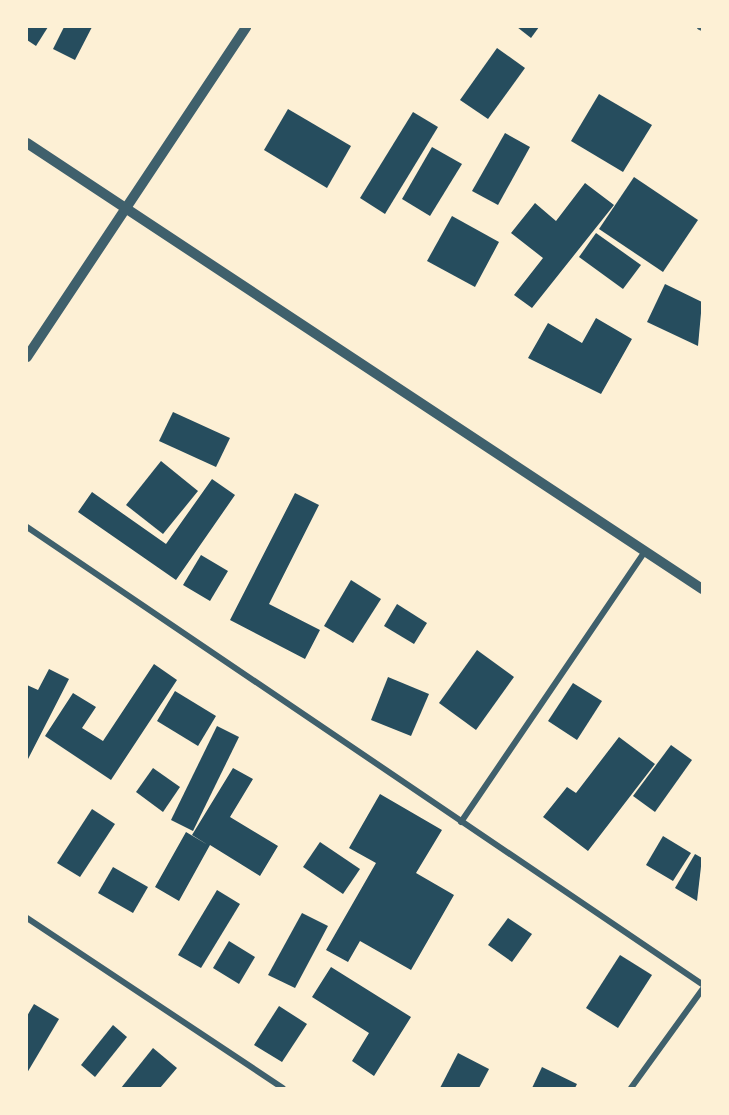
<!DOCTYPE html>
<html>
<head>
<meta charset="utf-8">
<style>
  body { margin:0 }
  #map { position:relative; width:729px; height:1115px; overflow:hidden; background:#fdf0d5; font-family:"PT Sans",sans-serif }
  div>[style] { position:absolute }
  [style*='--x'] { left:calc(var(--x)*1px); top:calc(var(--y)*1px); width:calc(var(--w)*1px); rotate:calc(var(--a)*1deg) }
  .building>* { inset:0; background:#264d5e }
  .minor>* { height:6px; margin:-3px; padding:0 3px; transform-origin:3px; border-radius:3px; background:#3f606c }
  .tertiary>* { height:10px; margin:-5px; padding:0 5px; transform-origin:5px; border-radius:5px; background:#3f606c }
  span { translate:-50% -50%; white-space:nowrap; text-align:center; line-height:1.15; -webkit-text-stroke:4.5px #fdf0d5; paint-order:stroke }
  .frame { position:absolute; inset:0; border:28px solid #fdf0d5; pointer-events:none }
</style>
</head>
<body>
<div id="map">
  <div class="building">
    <div style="clip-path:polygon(27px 27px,48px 27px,36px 46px,27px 40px)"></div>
    <div style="clip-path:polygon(64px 27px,92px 27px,75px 60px,53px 49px)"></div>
    <div style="clip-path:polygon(517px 27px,539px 27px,531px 38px)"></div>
    <div style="clip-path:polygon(497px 48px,525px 68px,488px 119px,460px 100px)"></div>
    <div style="clip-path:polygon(599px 94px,652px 125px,623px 172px,571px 141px)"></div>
    <div style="clip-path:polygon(288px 109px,351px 146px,327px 188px,264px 150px)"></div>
    <div style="clip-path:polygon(413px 112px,438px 127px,385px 214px,360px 198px)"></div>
    <div style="clip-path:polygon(505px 133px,530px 147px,498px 205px,472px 191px)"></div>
    <div style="clip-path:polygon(432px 147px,462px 164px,430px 216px,402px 199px)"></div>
    <div style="clip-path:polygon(634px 177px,698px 220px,663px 272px,599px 229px)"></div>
    <div style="clip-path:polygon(585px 183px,614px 205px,532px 308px,514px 295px,543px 258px,511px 233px,535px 203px,556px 221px)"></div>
    <div style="clip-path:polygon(452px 216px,499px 242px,475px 287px,427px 261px)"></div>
    <div style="clip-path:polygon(596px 233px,641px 265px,623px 289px,579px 257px)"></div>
    <div style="clip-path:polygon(665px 284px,702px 302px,698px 346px,647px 322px)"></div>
    <div style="clip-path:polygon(596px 318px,632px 339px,601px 394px,528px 358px,548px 323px,582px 343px)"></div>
    <div style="clip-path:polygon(173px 412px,230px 438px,216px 467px,159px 441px)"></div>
    <div style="clip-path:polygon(161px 461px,198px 491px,163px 534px,126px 505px)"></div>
    <div style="clip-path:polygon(212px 479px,235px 495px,176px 580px,78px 512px,92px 492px,166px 544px)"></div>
    <div style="clip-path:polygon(295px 493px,319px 505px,269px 604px,320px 630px,305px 659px,230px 620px)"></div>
    <div style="clip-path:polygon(201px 555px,228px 571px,210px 601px,183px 585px)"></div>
    <div style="clip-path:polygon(351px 580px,381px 599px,353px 643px,324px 626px)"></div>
    <div style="clip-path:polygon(397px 604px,427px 623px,414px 644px,384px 626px)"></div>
    <div style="clip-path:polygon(477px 650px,514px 677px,476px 730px,439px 703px)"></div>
    <div style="clip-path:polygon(154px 664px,177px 680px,111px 780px,45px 736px,73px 693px,96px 707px,82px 728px,103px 741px)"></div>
    <div style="clip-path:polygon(49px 669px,69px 679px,27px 761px,27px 685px,38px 690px)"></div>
    <div style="clip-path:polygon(388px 677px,429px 694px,411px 736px,371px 720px)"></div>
    <div style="clip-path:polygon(573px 683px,602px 701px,577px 740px,548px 721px)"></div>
    <div style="clip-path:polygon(175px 691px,216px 716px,198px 746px,157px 721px)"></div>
    <div style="clip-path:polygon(217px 726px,239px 737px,193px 831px,171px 820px)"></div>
    <div style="clip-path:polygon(619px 737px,655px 764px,588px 851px,543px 817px,567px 787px,576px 793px)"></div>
    <div style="clip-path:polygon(671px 745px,692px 760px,655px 812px,633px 796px)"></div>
    <div style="clip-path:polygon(153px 768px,180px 787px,163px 812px,136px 792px)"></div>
    <div style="clip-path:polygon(233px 768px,253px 779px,230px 817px,278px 846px,260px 876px,210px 845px,179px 901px,155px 887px,186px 832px,208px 845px,192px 835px)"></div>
    <div style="clip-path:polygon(380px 794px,442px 830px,416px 873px,454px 895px,411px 970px,360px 941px,348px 962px,326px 950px,376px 863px,349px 848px)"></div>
    <div style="clip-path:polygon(92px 809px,115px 824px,80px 877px,57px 863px)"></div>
    <div style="clip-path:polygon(663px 836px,691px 853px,673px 881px,646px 865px)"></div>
    <div style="clip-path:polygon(320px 842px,360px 869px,343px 894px,303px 867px)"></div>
    <div style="clip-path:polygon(695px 854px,702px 858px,697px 901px,675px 888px)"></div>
    <div style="clip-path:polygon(113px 867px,148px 887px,133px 913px,98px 893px)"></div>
    <div style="clip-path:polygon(217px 890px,240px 904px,201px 968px,178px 955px)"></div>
    <div style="clip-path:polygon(302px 913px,328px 926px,295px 988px,268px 975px)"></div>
    <div style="clip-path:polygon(508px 918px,532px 934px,512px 962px,488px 945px)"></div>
    <div style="clip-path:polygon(229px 941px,255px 957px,239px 984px,213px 968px)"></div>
    <div style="clip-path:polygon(620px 955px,652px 975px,618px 1028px,586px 1008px)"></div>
    <div style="clip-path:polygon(331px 967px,411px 1017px,374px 1076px,352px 1061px,369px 1033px,312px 997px)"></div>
    <div style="clip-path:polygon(34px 1004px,59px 1019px,27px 1073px,27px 1016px)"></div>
    <div style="clip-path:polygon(279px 1006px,307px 1024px,282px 1062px,254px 1045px)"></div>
    <div style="clip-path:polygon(113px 1025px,127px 1037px,95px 1077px,81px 1065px)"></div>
    <div style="clip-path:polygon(153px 1048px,177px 1068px,160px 1088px,121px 1088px)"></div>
    <div style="clip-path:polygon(458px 1053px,489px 1069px,479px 1088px,440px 1088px)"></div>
    <div style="clip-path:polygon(542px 1067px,577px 1084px,575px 1088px,532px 1088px)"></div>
  </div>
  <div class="minor">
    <div style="--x:700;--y:27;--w:2;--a:27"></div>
    <div style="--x:27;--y:527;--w:815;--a:34.1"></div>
    <div style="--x:461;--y:822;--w:328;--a:-55.8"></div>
    <div style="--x:27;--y:918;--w:307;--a:33.6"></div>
    <div style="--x:631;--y:1088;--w:121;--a:-54.1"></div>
  </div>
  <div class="tertiary">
    <div style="--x:27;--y:143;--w:809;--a:33.45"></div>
    <div style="--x:27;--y:357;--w:396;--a:-56.4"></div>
  </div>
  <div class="frame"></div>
</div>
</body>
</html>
